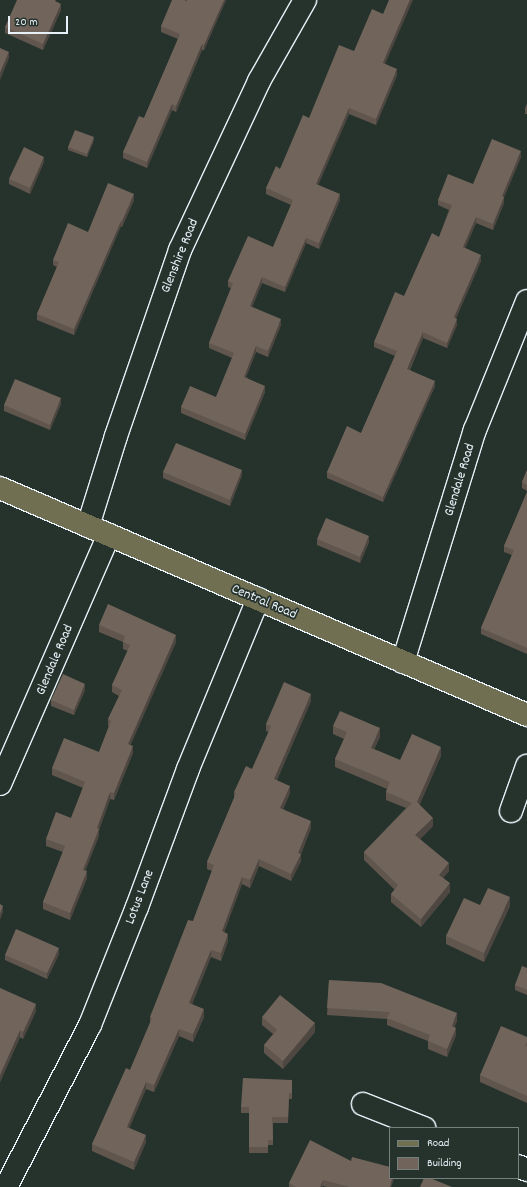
<!DOCTYPE html>
<html>
<head>
<meta charset="utf-8">
<style>
  body { margin:0 }
  #map { position:relative; width:527px; height:1187px; overflow:hidden; background:#26332d; font-family:Dekko,sans-serif }
  div>[style] { position:absolute }
  [style*='--x'] { left:calc(var(--x)*1px); top:calc(var(--y)*1px); width:calc(var(--w)*1px); rotate:calc(var(--a)*1deg) }
  .roads { filter:drop-shadow(1px 0 #e8f1f8) drop-shadow(-1px 0 #e8f1f8) drop-shadow(0 1px #e8f1f8) drop-shadow(0 -1px #e8f1f8) }
  .minor>* { height:22px; margin:-11px; padding:0 11px; transform-origin:11px; border-radius:11px; background:#26332d }
  .major>* { height:22px; margin:-11px; padding:0 11px; transform-origin:11px; border-radius:11px; background:#716f52 }
  .wall>* { inset:0; background:#60564e }
  .shaded-wall>* { inset:0; background:#4e4640 }
  .building>* { inset:0; background:#70645b }
  span { translate:-50% -50%; white-space:nowrap; text-align:center; line-height:1.15; -webkit-text-stroke:3.5px #26332d; paint-order:stroke }
  .street-label { font-size:14px; color:#e8f1f8 }
  .legend { position:absolute; left:389px; top:1127px; width:130px; height:52px; box-sizing:border-box; background:#26332d; border:1px solid #747f7e; margin:0; padding:5px 7px; list-style:none; font-size:12px; color:#e8f1f8 }
  .legend li { display:flex; align-items:center; gap:8px; height:20px }
  .legend b { width:20px; border:1px solid #747f7e }
  .scale { position:absolute; left:8px; top:16px; width:60px; height:18px; box-sizing:border-box; border:2px solid #e8f1f8; border-top:0; padding-left:5px; font-size:12px; line-height:14px; white-space:nowrap; color:#e8f1f8; -webkit-text-stroke:3px #26332d; paint-order:stroke }
</style>
</head>
<body>
<div id="map">
  <div class="roads">
    <div class="minor">
      <div style="--x:88;--y:526;--w:94;--a:-72.7"></div>
      <div style="--x:116;--y:436;--w:197;--a:-71"></div>
      <div style="--x:180;--y:250;--w:187;--a:-64.9"></div>
      <div style="--x:259;--y:81;--w:93;--a:-60.4"></div>
      <div style="--x:403;--y:662;--w:243;--a:-72.8"></div>
      <div style="--x:475;--y:430;--w:139;--a:-68"></div>
      <div style="--x:0;--y:784;--w:272;--a:-66.4"></div>
      <div style="--x:511;--y:811;--w:48;--a:-70.4"></div>
      <div style="--x:363;--y:1104;--w:66;--a:21.5"></div>
      <div style="--x:518;--y:1166;--w:10;--a:24"></div>
      <div style="--x:6;--y:1187;--w:182;--a:-62.6"></div>
      <div style="--x:90;--y:1025;--w:127;--a:-68.3"></div>
      <div style="--x:137;--y:907;--w:147;--a:-69.7"></div>
      <div style="--x:188;--y:769;--w:184;--a:-67.6"></div>
    </div>
    <div class="major">
      <div style="--x:0;--y:488;--w:574;--a:23.3"></div>
    </div>
  </div>
  <div class="wall">
    <div style="clip-path:polygon(187px 0,226px 0,204px 50px,202px 50px,176px 112px,172px 110px,147px 168px,123px 158px,123px 152px,144px 118px,178px 39px,161px 32px,161px 26px)"></div>
    <div style="clip-path:polygon(58px 2px,61px 10px,43px 50px,5px 33px,5px 27px)"></div>
    <div style="clip-path:polygon(385px 64px,397px 75px,376px 125px,349px 114px,318px 185px,340px 200px,319px 249px,306px 243px,285px 292px,262px 283px,252px 307px,281px 325px,268px 357px,256px 352px,246px 377px,265px 392px,245px 440px,181px 413px,181px 407px,216px 397px,232px 358px,209px 348px,209px 343px,231px 288px,228px 287px,228px 281px,273px 247px,291px 205px,266px 194px,266px 188px,280px 169px,309px 118px)"></div>
    <div style="clip-path:polygon(527px 104px,527px 114px,525px 114px,525px 108px)"></div>
    <div style="clip-path:polygon(94px 140px,87px 157px,68px 150px,68px 147px)"></div>
    <div style="clip-path:polygon(521px 157px,504px 197px,504px 203px,493px 230px,476px 223px,465px 248px,481px 261px,456px 318px,457px 325px,447px 348px,423px 338px,410px 370px,435px 386px,383px 502px,327px 478px,327px 472px,361px 433px,395px 356px,374px 347px,374px 342px,404px 296px,439px 237px,449px 210px,438px 205px,438px 200px,473px 184px)"></div>
    <div style="clip-path:polygon(44px 162px,30px 194px,9px 184px,9px 179px)"></div>
    <div style="clip-path:polygon(134px 200px,122px 227px,121px 226px,74px 335px,37px 320px,37px 314px,57px 267px,53px 265px,53px 260px,88px 232px)"></div>
    <div style="clip-path:polygon(61px 404px,50px 430px,4px 411px,4px 405px)"></div>
    <div style="clip-path:polygon(527px 470px,527px 491px,522px 488px,522px 482px)"></div>
    <div style="clip-path:polygon(163px 472px,242px 475px,230px 506px,163px 478px)"></div>
    <div style="clip-path:polygon(527px 492px,527px 654px,481px 634px,481px 628px,512px 555px,504px 552px,504px 546px)"></div>
    <div style="clip-path:polygon(317px 539px,369px 542px,360px 563px,317px 545px)"></div>
    <div style="clip-path:polygon(99px 625px,176px 642px,130px 745px,133px 753px,114px 800px,110px 799px,99px 830px,99px 836px,85px 870px,87px 878px,70px 920px,43px 909px,43px 902px,63px 852px,46px 846px,46px 839px,71px 818px,83px 788px,52px 775px,52px 768px,99px 752px,109px 726px,108px 726px,108px 719px,119px 696px,112px 692px,112px 685px,128px 651px,123px 649px,123px 642px,99px 632px)"></div>
    <div style="clip-path:polygon(85px 690px,74px 715px,51px 706px,51px 700px)"></div>
    <div style="clip-path:polygon(311px 701px,277px 780px,290px 793px,283px 809px,311px 828px,301px 854px,301px 861px,291px 881px,259px 866px,250px 888px,242px 884px,224px 932px,228px 941px,221px 961px,211px 957px,192px 1004px,204px 1017px,193px 1042px,179px 1036px,154px 1092px,146px 1089px,129px 1128px,146px 1142px,134px 1170px,92px 1151px,92px 1144px,130px 1070px,150px 1023px,150px 1017px,193px 921px,212px 871px,207px 869px,207px 862px,234px 799px,234px 792px,252px 769px,269px 732px,266px 731px,266px 724px)"></div>
    <div style="clip-path:polygon(333px 726px,380px 737px,374px 749px,400px 760px,441px 756px,419px 805px,433px 826px,420px 839px,449px 871px,443px 878px,450px 892px,421px 927px,391px 902px,391px 894px,395px 890px,364px 860px,364px 852px,406px 808px,386px 800px,386px 792px,387px 789px,335px 767px,335px 759px,344px 739px,333px 734px)"></div>
    <div style="clip-path:polygon(510px 906px,484px 962px,446px 944px,446px 936px)"></div>
    <div style="clip-path:polygon(59px 954px,47px 979px,5px 960px,5px 955px)"></div>
    <div style="clip-path:polygon(527px 968px,527px 995px,515px 990px,515px 985px)"></div>
    <div style="clip-path:polygon(329px 980px,457px 1021px,454px 1027px,456px 1035px,447px 1057px,428px 1049px,428px 1041px,387px 1025px,387px 1019px,327px 1015px)"></div>
    <div style="clip-path:polygon(0 988px,36px 1011px,23px 1039px,20px 1037px,0 1082px)"></div>
    <div style="clip-path:polygon(262px 1017px,315px 1032px,283px 1069px,264px 1053px,264px 1045px,273px 1034px,262px 1025px)"></div>
    <div style="clip-path:polygon(527px 1037px,527px 1103px,480px 1082px,480px 1075px)"></div>
    <div style="clip-path:polygon(292px 1080px,292px 1099px,289px 1099px,288px 1123px,273px 1123px,273px 1145px,268px 1145px,268px 1153px,249px 1153px,249px 1113px,241px 1113px,241px 1107px)"></div>
    <div style="clip-path:polygon(351px 1161px,390px 1178px,394px 1178px,391px 1187px,327px 1187px,323px 1186px,322px 1187px,289px 1187px,289px 1183px)"></div>
  </div>
  <div class="shaded-wall">
    <div style="clip-path:polygon(224px 0,226px 0,204px 50px,204px 45px)"></div>
    <div style="clip-path:polygon(410px 0,413px 0,383px 69px,383px 63px)"></div>
    <div style="clip-path:polygon(61px 4px,61px 10px,43px 50px,43px 44px)"></div>
    <div style="clip-path:polygon(202px 44px,202px 50px,176px 112px,176px 106px)"></div>
    <div style="clip-path:polygon(9px 52px,9px 58px,0 80px,0 73px)"></div>
    <div style="clip-path:polygon(397px 69px,397px 75px,376px 125px,376px 119px)"></div>
    <div style="clip-path:polygon(172px 104px,172px 110px,147px 168px,147px 162px)"></div>
    <div style="clip-path:polygon(349px 108px,349px 114px,316px 190px,316px 184px)"></div>
    <div style="clip-path:polygon(94px 137px,94px 140px,87px 157px,87px 154px)"></div>
    <div style="clip-path:polygon(521px 151px,521px 157px,502px 202px,502px 196px)"></div>
    <div style="clip-path:polygon(44px 157px,44px 162px,30px 194px,30px 188px)"></div>
    <div style="clip-path:polygon(134px 194px,134px 200px,122px 227px,122px 221px)"></div>
    <div style="clip-path:polygon(340px 194px,340px 200px,319px 249px,319px 243px)"></div>
    <div style="clip-path:polygon(504px 197px,504px 203px,493px 230px,493px 224px)"></div>
    <div style="clip-path:polygon(476px 217px,476px 223px,463px 253px,463px 247px)"></div>
    <div style="clip-path:polygon(121px 221px,121px 226px,74px 335px,74px 329px)"></div>
    <div style="clip-path:polygon(306px 238px,306px 243px,285px 292px,285px 287px)"></div>
    <div style="clip-path:polygon(481px 255px,481px 261px,454px 323px,454px 317px)"></div>
    <div style="clip-path:polygon(262px 277px,262px 283px,250px 312px,250px 306px)"></div>
    <div style="clip-path:polygon(281px 319px,281px 325px,268px 357px,268px 351px)"></div>
    <div style="clip-path:polygon(457px 319px,457px 325px,447px 348px,447px 343px)"></div>
    <div style="clip-path:polygon(423px 332px,423px 338px,407px 375px,407px 369px)"></div>
    <div style="clip-path:polygon(256px 346px,256px 352px,244px 382px,244px 377px)"></div>
    <div style="clip-path:polygon(435px 381px,435px 386px,383px 502px,383px 497px)"></div>
    <div style="clip-path:polygon(265px 386px,265px 392px,245px 440px,245px 434px)"></div>
    <div style="clip-path:polygon(61px 398px,61px 404px,50px 430px,50px 425px)"></div>
    <div style="clip-path:polygon(242px 470px,242px 475px,230px 506px,230px 500px)"></div>
    <div style="clip-path:polygon(369px 536px,369px 542px,360px 563px,360px 557px)"></div>
    <div style="clip-path:polygon(176px 635px,176px 642px,128px 751px,128px 744px)"></div>
    <div style="clip-path:polygon(85px 684px,85px 690px,74px 715px,74px 710px)"></div>
    <div style="clip-path:polygon(311px 694px,311px 701px,274px 786px,274px 779px)"></div>
    <div style="clip-path:polygon(380px 728px,380px 737px,371px 756px,371px 748px)"></div>
    <div style="clip-path:polygon(133px 746px,133px 753px,114px 800px,114px 793px)"></div>
    <div style="clip-path:polygon(441px 747px,441px 756px,417px 811px,417px 802px)"></div>
    <div style="clip-path:polygon(290px 786px,290px 793px,280px 815px,280px 808px)"></div>
    <div style="clip-path:polygon(110px 792px,110px 799px,99px 830px,99px 836px,83px 877px,83px 870px,97px 828px)"></div>
    <div style="clip-path:polygon(433px 818px,433px 826px,415px 844px,415px 835px)"></div>
    <div style="clip-path:polygon(311px 821px,311px 828px,301px 854px,301px 861px,291px 881px,291px 874px,298px 853px)"></div>
    <div style="clip-path:polygon(259px 859px,259px 866px,250px 888px,250px 880px)"></div>
    <div style="clip-path:polygon(449px 863px,449px 871px,439px 883px,439px 875px)"></div>
    <div style="clip-path:polygon(87px 871px,87px 878px,70px 920px,70px 913px)"></div>
    <div style="clip-path:polygon(242px 877px,242px 884px,222px 938px,222px 931px)"></div>
    <div style="clip-path:polygon(450px 883px,450px 892px,421px 927px,421px 919px)"></div>
    <div style="clip-path:polygon(510px 897px,510px 906px,484px 962px,484px 953px)"></div>
    <div style="clip-path:polygon(3px 906px,3px 912px,0 920px,0 914px)"></div>
    <div style="clip-path:polygon(228px 934px,228px 941px,221px 961px,221px 953px)"></div>
    <div style="clip-path:polygon(59px 948px,59px 954px,47px 979px,47px 973px)"></div>
    <div style="clip-path:polygon(211px 950px,211px 957px,189px 1011px,189px 1003px)"></div>
    <div style="clip-path:polygon(36px 1004px,36px 1011px,23px 1039px,23px 1032px)"></div>
    <div style="clip-path:polygon(204px 1009px,204px 1017px,193px 1042px,193px 1034px)"></div>
    <div style="clip-path:polygon(457px 1013px,457px 1021px,452px 1033px,452px 1026px)"></div>
    <div style="clip-path:polygon(315px 1023px,315px 1032px,283px 1069px,283px 1061px)"></div>
    <div style="clip-path:polygon(456px 1028px,456px 1035px,447px 1057px,447px 1049px)"></div>
    <div style="clip-path:polygon(179px 1029px,179px 1036px,154px 1092px,154px 1085px)"></div>
    <div style="clip-path:polygon(20px 1030px,20px 1037px,0 1082px,0 1075px)"></div>
    <div style="clip-path:polygon(146px 1082px,146px 1089px,127px 1134px,127px 1127px)"></div>
    <div style="clip-path:polygon(146px 1135px,146px 1142px,134px 1170px,134px 1162px)"></div>
    <div style="clip-path:polygon(392px 1178px,394px 1178px,391px 1187px,390px 1187px)"></div>
    <div style="clip-path:polygon(323px 1180px,322px 1187px,320px 1187px)"></div>
  </div>
  <div class="building">
    <div style="clip-path:polygon(17px 0,56px 0,55px 1px,61px 4px,43px 44px,5px 27px)"></div>
    <div style="clip-path:polygon(172px 0,185px 0,186px 1px,187px 0,224px 0,204px 45px,202px 44px,176px 106px,172px 104px,147px 162px,123px 152px,139px 116px,144px 118px,180px 34px,161px 26px)"></div>
    <div style="clip-path:polygon(389px 0,410px 0,383px 63px,397px 69px,376px 119px,349px 108px,316px 184px,340px 194px,319px 243px,306px 238px,285px 287px,262px 277px,250px 306px,281px 319px,268px 351px,256px 346px,244px 377px,265px 386px,245px 434px,181px 407px,190px 386px,216px 397px,234px 353px,209px 343px,233px 283px,228px 281px,248px 236px,273px 247px,293px 200px,266px 188px,276px 166px,280px 169px,303px 115px,309px 118px,339px 45px,354px 51px,372px 9px,383px 14px)"></div>
    <div style="clip-path:polygon(0 48px,9px 52px,0 73px)"></div>
    <div style="clip-path:polygon(75px 130px,94px 137px,87px 154px,68px 147px)"></div>
    <div style="clip-path:polygon(492px 139px,521px 151px,502px 196px,504px 197px,493px 224px,476px 217px,463px 247px,481px 255px,454px 317px,457px 319px,447px 343px,423px 332px,407px 369px,435px 381px,383px 497px,327px 472px,347px 426px,361px 433px,397px 351px,374px 342px,395px 292px,404px 296px,432px 233px,439px 237px,452px 205px,438px 200px,448px 174px,473px 184px)"></div>
    <div style="clip-path:polygon(24px 147px,44px 157px,30px 188px,9px 179px)"></div>
    <div style="clip-path:polygon(108px 183px,134px 194px,122px 221px,121px 221px,74px 329px,37px 314px,59px 262px,53px 260px,68px 223px,88px 232px)"></div>
    <div style="clip-path:polygon(15px 379px,61px 398px,50px 425px,4px 405px)"></div>
    <div style="clip-path:polygon(176px 443px,242px 470px,230px 500px,163px 472px)"></div>
    <div style="clip-path:polygon(527px 470px,527px 485px,522px 482px)"></div>
    <div style="clip-path:polygon(527px 492px,527px 648px,481px 628px,514px 550px,504px 546px)"></div>
    <div style="clip-path:polygon(326px 518px,369px 536px,360px 557px,317px 539px)"></div>
    <div style="clip-path:polygon(108px 604px,176px 635px,128px 744px,133px 746px,114px 793px,110px 792px,97px 828px,99px 829px,83px 870px,87px 871px,70px 913px,43px 902px,65px 846px,46px 839px,56px 812px,71px 818px,85px 782px,52px 768px,64px 738px,99px 752px,111px 721px,108px 719px,122px 690px,112px 685px,130px 645px,123px 642px,125px 636px,99px 625px)"></div>
    <div style="clip-path:polygon(63px 674px,85px 684px,74px 710px,51px 700px)"></div>
    <div style="clip-path:polygon(284px 682px,311px 694px,274px 779px,290px 786px,280px 808px,311px 821px,298px 853px,301px 854px,291px 874px,259px 859px,250px 880px,242px 877px,222px 931px,228px 934px,221px 953px,211px 950px,189px 1003px,204px 1009px,193px 1034px,179px 1029px,154px 1085px,146px 1082px,127px 1127px,146px 1135px,134px 1162px,92px 1144px,126px 1068px,130px 1070px,152px 1018px,150px 1017px,188px 920px,193px 921px,214px 865px,207px 862px,236px 793px,234px 792px,246px 766px,252px 769px,271px 726px,266px 724px)"></div>
    <div style="clip-path:polygon(340px 711px,380px 728px,371px 748px,400px 760px,412px 734px,441px 747px,417px 802px,433px 818px,415px 835px,449px 863px,439px 875px,450px 883px,421px 919px,391px 894px,398px 885px,364px 852px,412px 803px,386px 792px,390px 782px,335px 759px,347px 732px,333px 726px)"></div>
    <div style="clip-path:polygon(488px 888px,510px 897px,484px 953px,446px 936px,464px 898px,480px 905px)"></div>
    <div style="clip-path:polygon(0 904px,3px 906px,0 914px)"></div>
    <div style="clip-path:polygon(16px 929px,59px 948px,47px 973px,5px 955px)"></div>
    <div style="clip-path:polygon(522px 966px,527px 968px,527px 990px,515px 985px)"></div>
    <div style="clip-path:polygon(329px 980px,381px 983px,457px 1013px,452px 1026px,456px 1028px,447px 1049px,428px 1041px,430px 1035px,387px 1018px,390px 1012px,327px 1008px)"></div>
    <div style="clip-path:polygon(0 988px,36px 1004px,23px 1032px,20px 1030px,0 1075px)"></div>
    <div style="clip-path:polygon(280px 995px,315px 1023px,283px 1061px,264px 1045px,277px 1030px,262px 1017px)"></div>
    <div style="clip-path:polygon(501px 1026px,527px 1037px,527px 1042px,525px 1046px,527px 1046px,527px 1096px,480px 1075px)"></div>
    <div style="clip-path:polygon(243px 1078px,292px 1080px,292px 1093px,289px 1093px,288px 1117px,272px 1117px,273px 1140px,268px 1140px,268px 1147px,249px 1147px,249px 1107px,241px 1107px)"></div>
    <div style="clip-path:polygon(310px 1140px,351px 1161px,352px 1157px,390px 1167px,390px 1178px,392px 1178px,390px 1187px,350px 1187px,323px 1180px,320px 1187px,296px 1187px,289px 1183px)"></div>
    <div style="clip-path:polygon(424px 1178px,430px 1178px,452px 1187px,420px 1187px)"></div>
  </div>
  <div class="street-label">
    <span style="left:180px;top:256px;rotate:-68deg">Glenshire Road</span>
    <span style="left:460px;top:480px;rotate:-73deg">Glendale Road</span>
    <span style="left:264px;top:602px;rotate:23deg">Central Road</span>
    <span style="left:55px;top:660px;rotate:-67deg">Glendale Road</span>
    <span style="left:140px;top:897px;rotate:-69deg">Lotus Lane</span>
  </div>
  <ul class="legend">
  <li><b style="height:5px;background:#716f52"></b>Road</li>
  <li><b style="height:11px;background:#70645b"></b>Building</li>
  </ul>
  <div class="scale">20 m</div>
</div>
</body>
</html>
